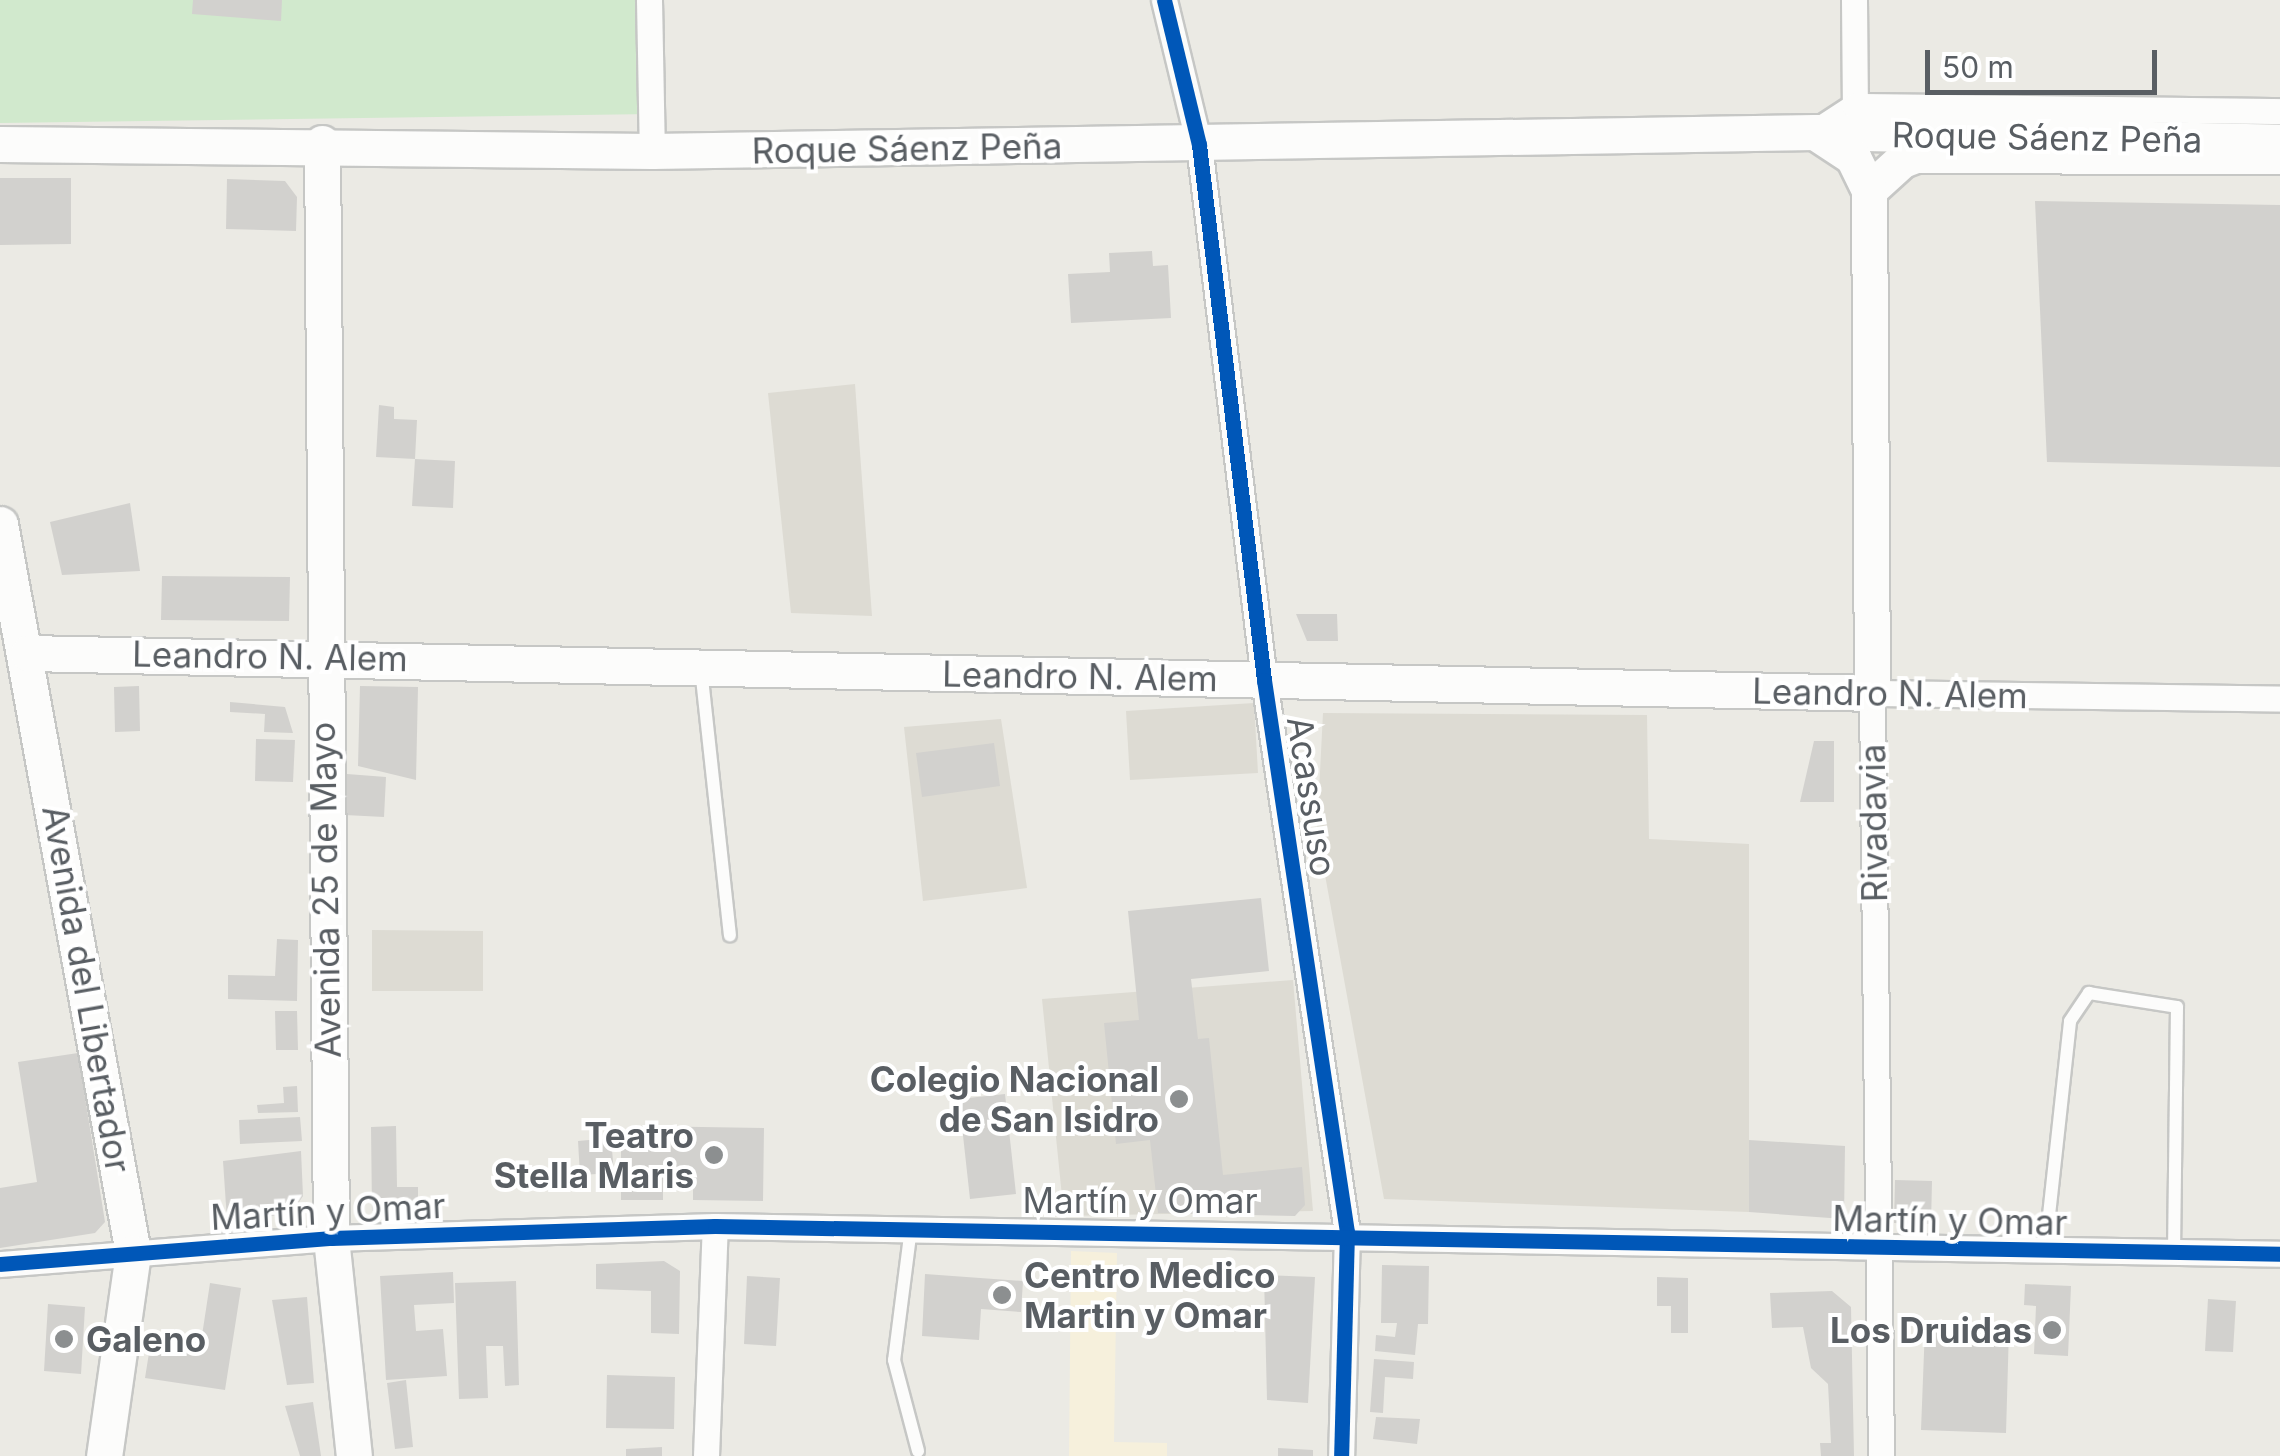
<!DOCTYPE html>
<html>
<head>
<meta charset="utf-8">
<style>
  body { margin:0 }
  #map { position:relative; width:2280px; height:1456px; overflow:hidden; background:#ebeae4; font-family:Inter,sans-serif }
  div>[style] { position:absolute }
  [style*='--x'] { left:calc(var(--x)*1px); top:calc(var(--y)*1px); width:calc(var(--w)*1px); rotate:calc(var(--a)*1deg) }
  .commercial>* { inset:0; background:#f6f0dc }
  .education>* { inset:0; background:#dddbd3 }
  .green>* { inset:0; background:#d1e9cd }
  .building>* { inset:0; background:#d2d1ce }
  .roads { filter:drop-shadow(2px 0 #c6c7c5) drop-shadow(-2px 0 #c6c7c5) drop-shadow(0 2px #c6c7c5) drop-shadow(0 -2px #c6c7c5) }
  .service>* { height:12px; margin:-6px; padding:0 6px; transform-origin:6px; border-radius:6px; background:#fcfcfb }
  .minor>* { height:25px; margin:-12.5px; padding:0 12.5px; transform-origin:12.5px; border-radius:12.5px; background:#fcfcfb }
  .secondary>* { height:35px; margin:-17.5px; padding:0 17.5px; transform-origin:17.5px; border-radius:17.5px; background:#fcfcfb }
  .cycleway>* { height:15px; margin:-7.5px; padding:0 7.5px; transform-origin:7.5px; border-radius:7.5px; background:#0057b8 }
  .dots>* { width:28px; height:28px; translate:-50% -50%; box-sizing:border-box; border:5px solid #fff; border-radius:50% }
  span { translate:-50% -50%; white-space:nowrap; text-align:center; line-height:1.15; -webkit-text-stroke:8px #fff; paint-order:stroke }
  .street-label { font-size:35px; color:#595e63 }
  .poi-label { font-size:35px; color:#595e63; font-weight:700 }
  .right { translate:-100% -50%; text-align:right }
  .left { translate:0 -50%; text-align:left }
  .scale { position:absolute; left:1925px; top:50px; width:232px; height:45px; box-sizing:border-box; border:5px solid #595e63; border-top:0; padding-left:12px; font-size:30px; line-height:35px; white-space:nowrap; color:#595e63; -webkit-text-stroke:8px #fff; paint-order:stroke }
</style>
</head>
<body>
<div id="map">
  <div class="commercial">
    <div style="clip-path:polygon(1071px 1251px,1117px 1253px,1114px 1442px,1167px 1443px,1167px 1456px,1069px 1456px)"></div>
  </div>
  <div class="education">
    <div style="clip-path:polygon(855px 384px,872px 616px,791px 613px,768px 393px)"></div>
    <div style="clip-path:polygon(1254px 703px,1258px 773px,1130px 780px,1126px 711px)"></div>
    <div style="clip-path:polygon(1323px 713px,1647px 715px,1649px 839px,1749px 844px,1749px 1212px,1384px 1199px,1317px 831px)"></div>
    <div style="clip-path:polygon(1001px 719px,1027px 888px,923px 901px,904px 727px)"></div>
    <div style="clip-path:polygon(372px 930px,483px 931px,483px 991px,372px 991px)"></div>
    <div style="clip-path:polygon(1293px 980px,1313px 1211px,1064px 1216px,1042px 999px)"></div>
  </div>
  <div class="green">
    <div style="clip-path:polygon(0 0,650px 0,653px 114px,0 123px)"></div>
  </div>
  <div class="building">
    <div style="clip-path:polygon(193px 0,282px 0,281px 21px,192px 14px)"></div>
    <div style="clip-path:polygon(0 178px,71px 178px,71px 244px,0 245px)"></div>
    <div style="clip-path:polygon(227px 179px,285px 181px,297px 197px,296px 231px,226px 229px)"></div>
    <div style="clip-path:polygon(2035px 201px,2280px 205px,2280px 467px,2047px 462px)"></div>
    <div style="clip-path:polygon(1152px 251px,1153px 266px,1168px 265px,1171px 318px,1071px 323px,1068px 274px,1110px 272px,1109px 253px)"></div>
    <div style="clip-path:polygon(379px 405px,394px 407px,394px 419px,417px 420px,415px 459px,376px 457px)"></div>
    <div style="clip-path:polygon(415px 459px,455px 461px,453px 508px,412px 506px)"></div>
    <div style="clip-path:polygon(130px 503px,140px 571px,62px 575px,50px 522px)"></div>
    <div style="clip-path:polygon(162px 576px,290px 577px,289px 621px,161px 620px)"></div>
    <div style="clip-path:polygon(1296px 614px,1337px 614px,1338px 641px,1307px 641px)"></div>
    <div style="clip-path:polygon(139px 686px,140px 731px,115px 732px,114px 687px)"></div>
    <div style="clip-path:polygon(360px 686px,418px 687px,416px 780px,358px 766px)"></div>
    <div style="clip-path:polygon(230px 702px,285px 707px,293px 733px,264px 732px,265px 714px,230px 712px)"></div>
    <div style="clip-path:polygon(256px 739px,295px 740px,293px 782px,255px 781px)"></div>
    <div style="clip-path:polygon(1814px 741px,1834px 741px,1834px 802px,1800px 802px)"></div>
    <div style="clip-path:polygon(994px 743px,1000px 786px,922px 797px,916px 753px)"></div>
    <div style="clip-path:polygon(347px 774px,386px 777px,384px 817px,345px 815px)"></div>
    <div style="clip-path:polygon(1261px 898px,1269px 971px,1191px 979px,1198px 1039px,1209px 1038px,1223px 1175px,1302px 1167px,1305px 1205px,1295px 1216px,1158px 1213px,1150px 1140px,1116px 1144px,1104px 1023px,1139px 1020px,1128px 911px)"></div>
    <div style="clip-path:polygon(277px 939px,298px 940px,297px 1001px,228px 999px,228px 975px,275px 976px)"></div>
    <div style="clip-path:polygon(275px 1011px,297px 1011px,298px 1050px,276px 1050px)"></div>
    <div style="clip-path:polygon(78px 1053px,105px 1222px,95px 1233px,0 1248px,0 1188px,37px 1182px,18px 1062px)"></div>
    <div style="clip-path:polygon(297px 1086px,298px 1112px,258px 1113px,257px 1105px,284px 1103px,283px 1087px)"></div>
    <div style="clip-path:polygon(1005px 1094px,1016px 1194px,970px 1199px,959px 1099px)"></div>
    <div style="clip-path:polygon(300px 1117px,302px 1141px,240px 1144px,239px 1120px)"></div>
    <div style="clip-path:polygon(396px 1126px,397px 1187px,418px 1187px,418px 1219px,372px 1211px,371px 1127px)"></div>
    <div style="clip-path:polygon(640px 1126px,764px 1128px,763px 1201px,693px 1200px,693px 1183px,663px 1183px,663px 1200px,621px 1200px,621px 1149px,640px 1149px)"></div>
    <div style="clip-path:polygon(611px 1138px,614px 1173px,580px 1175px,578px 1141px)"></div>
    <div style="clip-path:polygon(1749px 1140px,1845px 1146px,1844px 1219px,1749px 1212px)"></div>
    <div style="clip-path:polygon(301px 1151px,303px 1196px,291px 1214px,227px 1220px,223px 1161px)"></div>
    <div style="clip-path:polygon(1895px 1180px,1932px 1181px,1931px 1224px,1894px 1223px)"></div>
    <div style="clip-path:polygon(664px 1261px,680px 1271px,679px 1334px,651px 1333px,651px 1291px,596px 1289px,596px 1264px)"></div>
    <div style="clip-path:polygon(1382px 1265px,1429px 1266px,1428px 1324px,1418px 1324px,1415px 1355px,1375px 1351px,1376px 1335px,1395px 1337px,1397px 1323px,1381px 1323px)"></div>
    <div style="clip-path:polygon(453px 1272px,454px 1303px,414px 1305px,416px 1331px,443px 1329px,447px 1376px,386px 1380px,380px 1276px)"></div>
    <div style="clip-path:polygon(925px 1274px,1023px 1281px,1021px 1312px,981px 1309px,979px 1340px,922px 1336px)"></div>
    <div style="clip-path:polygon(1264px 1275px,1315px 1277px,1308px 1403px,1267px 1400px)"></div>
    <div style="clip-path:polygon(747px 1276px,780px 1278px,776px 1346px,744px 1344px)"></div>
    <div style="clip-path:polygon(1657px 1277px,1688px 1278px,1688px 1333px,1671px 1333px,1671px 1306px,1657px 1306px)"></div>
    <div style="clip-path:polygon(516px 1281px,519px 1385px,505px 1386px,503px 1346px,486px 1346px,488px 1398px,459px 1399px,455px 1283px)"></div>
    <div style="clip-path:polygon(210px 1283px,241px 1288px,225px 1390px,145px 1378px,152px 1334px,201px 1342px)"></div>
    <div style="clip-path:polygon(2025px 1284px,2071px 1286px,2068px 1356px,2034px 1354px,2036px 1306px,2024px 1305px)"></div>
    <div style="clip-path:polygon(1832px 1291px,1851px 1307px,1854px 1456px,1821px 1456px,1820px 1443px,1831px 1443px,1828px 1384px,1811px 1368px,1803px 1327px,1772px 1328px,1770px 1293px)"></div>
    <div style="clip-path:polygon(307px 1297px,314px 1383px,287px 1385px,272px 1300px)"></div>
    <div style="clip-path:polygon(2208px 1299px,2236px 1301px,2233px 1352px,2205px 1351px)"></div>
    <div style="clip-path:polygon(48px 1304px,85px 1307px,81px 1374px,44px 1371px)"></div>
    <div style="clip-path:polygon(1925px 1327px,2009px 1329px,2006px 1433px,1921px 1430px)"></div>
    <div style="clip-path:polygon(1374px 1359px,1414px 1362px,1413px 1379px,1385px 1377px,1383px 1413px,1370px 1412px)"></div>
    <div style="clip-path:polygon(607px 1375px,675px 1377px,674px 1429px,606px 1428px)"></div>
    <div style="clip-path:polygon(406px 1380px,413px 1447px,395px 1449px,387px 1383px)"></div>
    <div style="clip-path:polygon(313px 1402px,321px 1456px,300px 1456px,285px 1406px)"></div>
    <div style="clip-path:polygon(1376px 1417px,1420px 1419px,1417px 1444px,1373px 1439px)"></div>
    <div style="clip-path:polygon(662px 1447px,662px 1456px,626px 1456px,626px 1449px)"></div>
    <div style="clip-path:polygon(1278px 1448px,1313px 1450px,1313px 1456px,1278px 1456px)"></div>
  </div>
  <div class="roads">
    <div class="service">
      <div style="--x:701;--y:669;--w:268;--a:83.8"></div>
      <div style="--x:911;--y:1228;--w:133;--a:97.3"></div>
      <div style="--x:894;--y:1360;--w:94;--a:75.2"></div>
      <div style="--x:2045;--y:1252;--w:232;--a:-83.8"></div>
      <div style="--x:2070;--y:1021;--w:34;--a:-56"></div>
      <div style="--x:2089;--y:993;--w:89;--a:9"></div>
      <div style="--x:2177;--y:1007;--w:246;--a:90.7"></div>
    </div>
    <div class="minor">
      <div style="--x:649;--y:0;--w:151;--a:88.9"></div>
      <div style="--x:1164;--y:0;--w:149;--a:76.4"></div>
      <div style="--x:1199;--y:145;--w:539;--a:83.07"></div>
      <div style="--x:1264;--y:680;--w:558;--a:81.45"></div>
      <div style="--x:1347;--y:1232;--w:224;--a:91.5"></div>
      <div style="--x:1854;--y:0;--w:106;--a:89.5"></div>
      <div style="--x:1815;--y:132;--w:48;--a:-33"></div>
      <div style="--x:1855;--y:106;--w:425;--a:0.7"></div>
      <div style="--x:1917;--y:160;--w:363;--a:0.2"></div>
      <div style="--x:0;--y:1264;--w:332;--a:-4.5"></div>
      <div style="--x:331;--y:1238;--w:384;--a:-1.8"></div>
      <div style="--x:715;--y:1226;--w:1565;--a:1.02"></div>
      <div style="--x:706;--y:1456;--w:230;--a:-87.8"></div>
      <div style="--x:1881;--y:1456;--w:763;--a:-90.68"></div>
      <div style="--x:1872;--y:693;--w:408;--a:0.8"></div>
    </div>
    <div class="secondary">
      <div style="--x:322;--y:143;--w:1095;--a:89.53"></div>
      <div style="--x:331;--y:1238;--w:219;--a:84"></div>
      <div style="--x:0;--y:144;--w:652;--a:0.62"></div>
      <div style="--x:652;--y:151;--w:1163;--a:-0.94"></div>
      <div style="--x:1815;--y:132;--w:465;--a:1.2"></div>
      <div style="--x:1869;--y:190;--w:45;--a:-42.3"></div>
      <div style="--x:1902;--y:160;--w:51;--a:-20.6"></div>
      <div style="--x:0;--y:524;--w:741;--a:79.66"></div>
      <div style="--x:133;--y:1253;--w:205;--a:98.1"></div>
      <div style="--x:28;--y:653;--w:1844;--a:1.24"></div>
      <div style="--x:1872;--y:693;--w:503;--a:-90.34"></div>
      <div style="--x:1869;--y:190;--w:37;--a:-116"></div>
      <div style="--x:1853;--y:157;--w:45;--a:-146.7"></div>
    </div>
  </div>
  <div class="cycleway">
    <div style="--x:1164;--y:0;--w:149;--a:76.4"></div>
    <div style="--x:1199;--y:145;--w:539;--a:83.07"></div>
    <div style="--x:1264;--y:680;--w:558;--a:81.45"></div>
    <div style="--x:1347;--y:1232;--w:224;--a:91.5"></div>
    <div style="--x:0;--y:1264;--w:332;--a:-4.5"></div>
    <div style="--x:331;--y:1238;--w:384;--a:-1.8"></div>
    <div style="--x:715;--y:1226;--w:1565;--a:1.02"></div>
  </div>
  <div class="dots">
    <div style="left:1179px;top:1099px;background:#8c8f90"></div>
    <div style="left:714px;top:1155px;background:#8c8f90"></div>
    <div style="left:1002px;top:1295px;background:#8c8f90"></div>
    <div style="left:2052px;top:1330px;background:#8c8f90"></div>
    <div style="left:64px;top:1339px;background:#8c8f90"></div>
  </div>
  <div class="street-label">
    <span style="left:2047px;top:137px;rotate:1deg">Roque Sáenz Peña</span>
    <span style="left:907px;top:148px;rotate:-1deg">Roque Sáenz Peña</span>
    <span style="left:270px;top:656px;rotate:1deg">Leandro N. Alem</span>
    <span style="left:1080px;top:676px;rotate:1deg">Leandro N. Alem</span>
    <span style="left:1890px;top:693px;rotate:1deg">Leandro N. Alem</span>
    <span style="left:1312px;top:796px;rotate:81deg">Acassuso</span>
    <span style="left:1873px;top:823px;rotate:-91deg">Rivadavia</span>
    <span style="left:325px;top:890px;rotate:-91deg">Avenida 25 de Mayo</span>
    <span style="left:87px;top:989px;rotate:80deg">Avenida del Libertador</span>
    <span style="left:1140px;top:1200px">Martín y Omar</span>
    <span style="left:328px;top:1211px;rotate:-3deg">Martín y Omar</span>
    <span style="left:1950px;top:1220px;rotate:1deg">Martín y Omar</span>
  </div>
  <div class="poi-label">
    <span class="right" style="left:1159px;top:1099px">Colegio Nacional<br>de San Isidro</span>
    <span class="right" style="left:694px;top:1155px">Teatro<br>Stella Maris</span>
    <span class="left" style="left:1024px;top:1295px">Centro Medico<br>Martin y Omar</span>
    <span class="right" style="left:2032px;top:1330px">Los Druidas</span>
    <span class="left" style="left:86px;top:1339px">Galeno</span>
  </div>
  <div class="scale">50 m</div>
</div>
</body>
</html>
